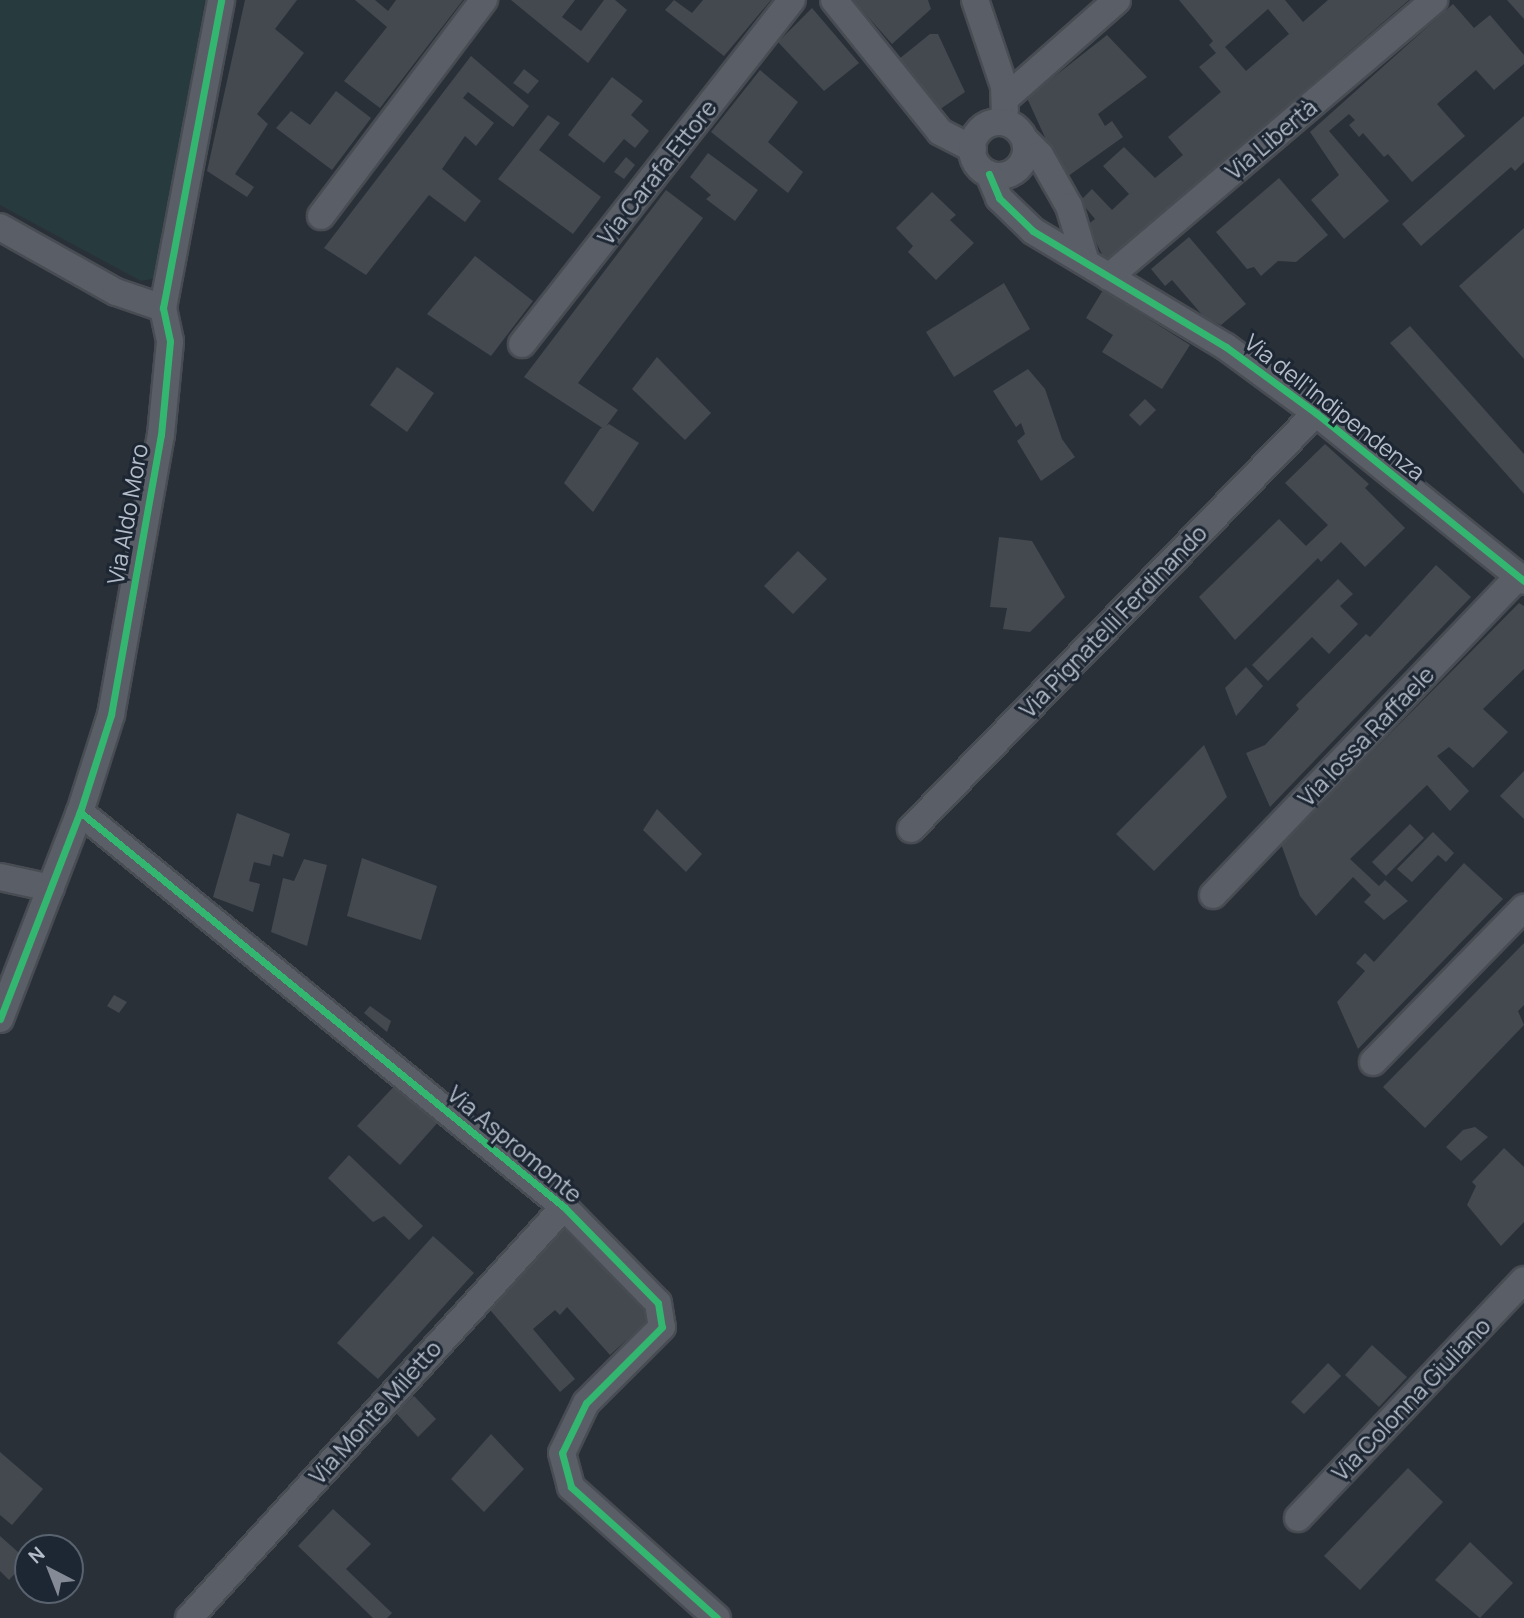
<!DOCTYPE html>
<html>
<head>
<meta charset="utf-8">
<style>
  body { margin:0 }
  #map { position:relative; width:1524px; height:1618px; overflow:hidden; background:#2a3038; font-family:Manrope,sans-serif }
  div>[style] { position:absolute }
  [style*='--x'] { left:calc(var(--x)*1px); top:calc(var(--y)*1px); width:calc(var(--w)*1px); rotate:calc(var(--a)*1deg) }
  .green>* { inset:0; background:#273a3e }
  .building>* { inset:0; background:#444950 }
  .roads { filter:drop-shadow(2px 0 #484c53) drop-shadow(-2px 0 #484c53) drop-shadow(0 2px #484c53) drop-shadow(0 -2px #484c53) }
  .minor>* { height:26px; margin:-13px; padding:0 13px; transform-origin:13px; border-radius:13px; background:#5a5e66 }
  .minor>.ring { margin:-13px; padding:0; box-sizing:content-box; background:none; border:26px solid #5a5e66; border-radius:50% }
  .cycleway>* { height:7px; margin:-3.5px; padding:0 3.5px; transform-origin:3.5px; border-radius:3.5px; background:#33b770 }
  span { translate:-50% -50%; white-space:nowrap; text-align:center; line-height:1.15; -webkit-text-stroke:6px #1d2633; paint-order:stroke }
  .street-label { font-size:23px; color:#b4bcc9 }
  .north { position:absolute; left:14px; top:1534px; width:70px; height:70px; box-sizing:border-box; background:#1d2633; border:2px solid #59626f; border-radius:50%; rotate:318deg; font-size:19px; font-weight:700; line-height:28px; text-align:center; color:#b4bcc9 }
  .north::after { content:''; display:block; margin:auto; width:24px; height:32px; background:#848b96; clip-path:polygon(50% 0,100% 100%,50% 72%,0 100%) }
</style>
</head>
<body>
<div id="map">
  <div class="green">
    <div style="clip-path:polygon(0 0,205px 0,157px 278px,141px 281px,0 205px)"></div>
  </div>
  <div class="building">
    <div style="clip-path:polygon(245px 0,297px 0,275px 29px,304px 53px,257px 114px,268px 124px,235px 174px,254px 187px,247px 197px,207px 171px)"></div>
    <div style="clip-path:polygon(355px 0,375px 0,388px 11px,396px 0,463px 0,380px 108px,344px 81px,387px 27px)"></div>
    <div style="clip-path:polygon(511px 0,575px 0,562px 17px,581px 31px,604px 0,615px 0,627px 10px,588px 63px)"></div>
    <div style="clip-path:polygon(674px 0,692px 13px,703px 0,771px 0,724px 56px,665px 10px)"></div>
    <div style="clip-path:polygon(853px 0,928px 0,931px 9px,892px 44px)"></div>
    <div style="clip-path:polygon(evenodd,1179px 0,1285px 0,1303px 22px,1328px 0,1409px 0,1106px 262px,1087px 225px,1095px 219px,1080px 201px,1092px 189px,1112px 210px,1129px 194px,1103px 166px,1124px 147px,1155px 178px,1183px 155px,1168px 137px,1221px 92px,1199px 67px,1216px 53px,1209px 45px,1213px 41px,1179px 0,1268px 9px,1289px 34px,1246px 71px,1225px 47px,1268px 9px)"></div>
    <div style="clip-path:polygon(1507px 0,1524px 0,1524px 19px)"></div>
    <div style="clip-path:polygon(1453px 4px,1474px 28px,1490px 15px,1524px 55px,1524px 64px,1494px 90px,1476px 70px,1437px 104px,1465px 136px,1412px 182px,1388px 154px,1384px 157px,1363px 133px,1359px 137px,1349px 125px,1355px 120px,1349px 114px,1329px 131px,1389px 201px,1344px 239px,1311px 200px,1339px 175px,1310px 132px)"></div>
    <div style="clip-path:polygon(812px 8px,859px 63px,824px 91px,778px 42px)"></div>
    <div style="clip-path:polygon(930px 34px,938px 34px,965px 92px,939px 110px,899px 59px)"></div>
    <div style="clip-path:polygon(1107px 35px,1147px 77px,1098px 114px,1105px 126px,1112px 121px,1123px 137px,1064px 179px,1027px 98px)"></div>
    <div style="clip-path:polygon(471px 56px,529px 106px,513px 127px,468px 92px,463px 98px,494px 123px,476px 146px,465px 136px,442px 169px,481px 201px,465px 222px,429px 195px,366px 275px,324px 248px)"></div>
    <div style="clip-path:polygon(524px 69px,539px 81px,528px 94px,513px 83px)"></div>
    <div style="clip-path:polygon(760px 70px,798px 102px,768px 142px,803px 172px,788px 193px,711px 132px)"></div>
    <div style="clip-path:polygon(612px 77px,643px 101px,631px 115px,649px 131px,635px 148px,624px 139px,604px 163px,568px 135px)"></div>
    <div style="clip-path:polygon(336px 91px,371px 118px,332px 170px,276px 128px,291px 111px,310px 125px)"></div>
    <div style="clip-path:polygon(548px 115px,560px 123px,539px 150px,601px 197px,573px 234px,498px 179px)"></div>
    <div style="clip-path:polygon(1524px 116px,1524px 162px,1515px 171px,1511px 167px,1421px 246px,1402px 224px)"></div>
    <div style="clip-path:polygon(708px 153px,758px 190px,735px 221px,706px 199px,711px 195px,690px 177px)"></div>
    <div style="clip-path:polygon(626px 157px,635px 165px,624px 179px,614px 172px)"></div>
    <div style="clip-path:polygon(1279px 178px,1328px 235px,1296px 262px,1278px 261px,1261px 276px,1254px 267px,1247px 269px,1216px 232px)"></div>
    <div style="clip-path:polygon(666px 190px,703px 218px,578px 383px,618px 410px,604px 429px,524px 377px)"></div>
    <div style="clip-path:polygon(932px 192px,956px 215px,950px 220px,974px 243px,936px 280px,908px 252px,913px 246px,896px 228px)"></div>
    <div style="clip-path:polygon(1524px 228px,1524px 359px,1459px 286px)"></div>
    <div style="clip-path:polygon(1189px 237px,1246px 304px,1221px 325px,1204px 317px,1172px 280px,1165px 286px,1151px 269px)"></div>
    <div style="clip-path:polygon(475px 256px,533px 301px,491px 356px,427px 314px)"></div>
    <div style="clip-path:polygon(1004px 283px,1030px 329px,954px 377px,926px 332px)"></div>
    <div style="clip-path:polygon(1103px 290px,1190px 345px,1162px 389px,1102px 352px,1113px 335px,1086px 318px)"></div>
    <div style="clip-path:polygon(1410px 326px,1524px 454px,1524px 494px,1390px 343px)"></div>
    <div style="clip-path:polygon(657px 357px,711px 413px,685px 440px,632px 389px)"></div>
    <div style="clip-path:polygon(397px 367px,434px 393px,407px 432px,370px 405px)"></div>
    <div style="clip-path:polygon(1028px 369px,1045px 389px,1062px 439px,1075px 457px,1041px 481px,1017px 441px,1025px 434px,1021px 423px,1016px 427px,993px 391px)"></div>
    <div style="clip-path:polygon(1145px 399px,1156px 410px,1140px 426px,1129px 415px)"></div>
    <div style="clip-path:polygon(609px 424px,639px 443px,593px 512px,564px 483px,600px 429px)"></div>
    <div style="clip-path:polygon(1325px 444px,1369px 484px,1365px 488px,1405px 528px,1365px 567px,1341px 542px,1321px 562px,1318px 558px,1235px 640px,1199px 597px,1279px 519px,1306px 546px,1328px 525px,1285px 483px)"></div>
    <div style="clip-path:polygon(999px 537px,1032px 541px,1065px 597px,1030px 632px,1003px 629px,1007px 608px,990px 607px)"></div>
    <div style="clip-path:polygon(798px 551px,827px 579px,793px 614px,764px 586px)"></div>
    <div style="clip-path:polygon(1436px 565px,1471px 597px,1270px 807px,1246px 753px,1265px 745px,1299px 709px,1296px 705px,1366px 634px,1370px 637px)"></div>
    <div style="clip-path:polygon(1338px 579px,1353px 594px,1340px 606px,1358px 624px,1329px 654px,1312px 637px,1268px 681px,1252px 665px)"></div>
    <div style="clip-path:polygon(1519px 603px,1524px 606px,1524px 669px,1483px 709px,1508px 732px,1473px 768px,1449px 747px,1437px 756px,1469px 791px,1450px 811px,1427px 785px,1350px 859px,1379px 886px,1385px 880px,1408px 901px,1384px 920px,1364px 902px,1371px 895px,1353px 877px,1316px 916px,1300px 896px,1281px 844px)"></div>
    <div style="clip-path:polygon(1246px 667px,1263px 686px,1236px 716px,1225px 688px)"></div>
    <div style="clip-path:polygon(1204px 745px,1227px 797px,1154px 871px,1116px 834px)"></div>
    <div style="clip-path:polygon(1524px 771px,1524px 819px,1500px 796px)"></div>
    <div style="clip-path:polygon(657px 809px,702px 854px,686px 872px,643px 830px)"></div>
    <div style="clip-path:polygon(237px 813px,290px 834px,283px 857px,273px 854px,270px 866px,254px 862px,249px 881px,260px 884px,253px 912px,213px 897px)"></div>
    <div style="clip-path:polygon(1410px 824px,1424px 838px,1386px 876px,1372px 862px)"></div>
    <div style="clip-path:polygon(1433px 832px,1454px 853px,1446px 862px,1438px 855px,1412px 882px,1397px 869px)"></div>
    <div style="clip-path:polygon(362px 858px,437px 886px,421px 940px,347px 916px)"></div>
    <div style="clip-path:polygon(304px 859px,327px 865px,307px 946px,271px 932px,283px 878px,294px 881px)"></div>
    <div style="clip-path:polygon(1464px 863px,1503px 899px,1358px 1049px,1337px 1002px,1365px 971px,1356px 963px,1365px 953px,1374px 962px)"></div>
    <div style="clip-path:polygon(1524px 943px,1524px 1005px,1518px 1011px,1524px 1025px,1425px 1128px,1383px 1087px)"></div>
    <div style="clip-path:polygon(114px 995px,127px 1002px,119px 1013px,107px 1006px)"></div>
    <div style="clip-path:polygon(370px 1006px,391px 1021px,387px 1032px,364px 1013px)"></div>
    <div style="clip-path:polygon(398px 1082px,440px 1120px,400px 1165px,357px 1126px)"></div>
    <div style="clip-path:polygon(1475px 1127px,1488px 1137px,1461px 1161px,1446px 1147px,1463px 1130px)"></div>
    <div style="clip-path:polygon(1504px 1148px,1524px 1167px,1524px 1222px,1501px 1246px,1467px 1205px,1476px 1186px,1472px 1182px)"></div>
    <div style="clip-path:polygon(349px 1155px,423px 1226px,409px 1240px,384px 1216px,373px 1222px,328px 1178px)"></div>
    <div style="clip-path:polygon(570px 1222px,654px 1315px,610px 1355px,567px 1307px,560px 1315px,555px 1310px,533px 1329px,575px 1379px,560px 1392px,485px 1304px)"></div>
    <div style="clip-path:polygon(433px 1236px,474px 1273px,378px 1379px,337px 1343px)"></div>
    <div style="clip-path:polygon(1372px 1345px,1407px 1377px,1379px 1407px,1345px 1375px)"></div>
    <div style="clip-path:polygon(1328px 1363px,1341px 1376px,1304px 1414px,1291px 1402px)"></div>
    <div style="clip-path:polygon(414px 1396px,436px 1419px,418px 1437px,396px 1413px)"></div>
    <div style="clip-path:polygon(491px 1434px,524px 1469px,484px 1512px,451px 1479px)"></div>
    <div style="clip-path:polygon(0 1452px,43px 1489px,12px 1525px,0 1515px)"></div>
    <div style="clip-path:polygon(1408px 1468px,1443px 1502px,1360px 1590px,1324px 1556px)"></div>
    <div style="clip-path:polygon(333px 1509px,371px 1544px,346px 1569px,392px 1613px,387px 1618px,373px 1618px,298px 1546px)"></div>
    <div style="clip-path:polygon(0 1536px,27px 1560px,9px 1580px,0 1571px)"></div>
    <div style="clip-path:polygon(1470px 1542px,1513px 1583px,1480px 1618px,1435px 1580px)"></div>
  </div>
  <div class="roads">
    <div class="minor">
      <div style="--x:834;--y:0;--w:169;--a:51.2"></div>
      <div style="--x:940;--y:132;--w:37;--a:27"></div>
      <div style="--x:975;--y:0;--w:91;--a:71.4"></div>
      <div style="--x:1004;--y:86;--w:25;--a:88"></div>
      <div style="--x:1006;--y:98;--w:148;--a:-41.4"></div>
      <div class="ring" style="left:972px;top:122px;width:28px;height:28px"></div>
      <div style="--x:1025;--y:140;--w:21;--a:45"></div>
      <div style="--x:1040;--y:155;--w:59;--a:60.4"></div>
      <div style="--x:1069;--y:206;--w:55;--a:73.2"></div>
      <div style="--x:989;--y:174;--w:26;--a:67"></div>
      <div style="--x:999;--y:198;--w:47;--a:44.1"></div>
      <div style="--x:1033;--y:231;--w:225;--a:31"></div>
      <div style="--x:1226;--y:347;--w:112;--a:36.3"></div>
      <div style="--x:1316;--y:413;--w:267;--a:38.9"></div>
      <div style="--x:321;--y:216;--w:271;--a:-53"></div>
      <div style="--x:0;--y:227;--w:133;--a:29.3"></div>
      <div style="--x:116;--y:292;--w:50;--a:18.8"></div>
      <div style="--x:1109;--y:277;--w:427;--a:-40.4"></div>
      <div style="--x:522;--y:344;--w:437;--a:-51.9"></div>
      <div style="--x:80;--y:812;--w:625;--a:39.22"></div>
      <div style="--x:564;--y:1207;--w:134;--a:45.6"></div>
      <div style="--x:658;--y:1303;--w:24;--a:81"></div>
      <div style="--x:662;--y:1327;--w:107;--a:135"></div>
      <div style="--x:586;--y:1403;--w:55;--a:115.6"></div>
      <div style="--x:562;--y:1453;--w:35;--a:75"></div>
      <div style="--x:571;--y:1487;--w:196;--a:41.9"></div>
      <div style="--x:911;--y:829;--w:581;--a:-45.77"></div>
      <div style="--x:0;--y:877;--w:52;--a:12.2"></div>
      <div style="--x:1213;--y:895;--w:442;--a:-46.2"></div>
      <div style="--x:0;--y:1019;--w:222;--a:-68.9"></div>
      <div style="--x:80;--y:812;--w:102;--a:-72.3"></div>
      <div style="--x:111;--y:715;--w:284;--a:-79.9"></div>
      <div style="--x:161;--y:435;--w:94;--a:-84.5"></div>
      <div style="--x:170;--y:341;--w:34;--a:-102"></div>
      <div style="--x:163;--y:308;--w:313;--a:-79.3"></div>
      <div style="--x:1373;--y:1062;--w:216;--a:-45.6"></div>
      <div style="--x:1298;--y:1518;--w:328;--a:-46.5"></div>
      <div style="--x:189;--y:1618;--w:556;--a:-47.62"></div>
    </div>
  </div>
  <div class="cycleway">
    <div style="--x:989;--y:174;--w:26;--a:67"></div>
    <div style="--x:999;--y:198;--w:47;--a:44.1"></div>
    <div style="--x:1033;--y:231;--w:225;--a:31"></div>
    <div style="--x:1226;--y:347;--w:112;--a:36.3"></div>
    <div style="--x:1316;--y:413;--w:267;--a:38.9"></div>
    <div style="--x:80;--y:812;--w:625;--a:39.22"></div>
    <div style="--x:564;--y:1207;--w:134;--a:45.6"></div>
    <div style="--x:658;--y:1303;--w:24;--a:81"></div>
    <div style="--x:662;--y:1327;--w:107;--a:135"></div>
    <div style="--x:586;--y:1403;--w:55;--a:115.6"></div>
    <div style="--x:562;--y:1453;--w:35;--a:75"></div>
    <div style="--x:571;--y:1487;--w:196;--a:41.9"></div>
    <div style="--x:0;--y:1019;--w:222;--a:-68.9"></div>
    <div style="--x:80;--y:812;--w:102;--a:-72.3"></div>
    <div style="--x:111;--y:715;--w:284;--a:-79.9"></div>
    <div style="--x:161;--y:435;--w:94;--a:-84.5"></div>
    <div style="--x:170;--y:341;--w:34;--a:-102"></div>
    <div style="--x:163;--y:308;--w:313;--a:-79.3"></div>
  </div>
  <div class="street-label">
    <span style="left:1271px;top:139px;rotate:-40deg">Via Libertà</span>
    <span style="left:657px;top:172px;rotate:-52deg">Via Carafa Ettore</span>
    <span style="left:1335px;top:407px;rotate:38deg">Via dell'Indipendenza</span>
    <span style="left:127px;top:514px;rotate:-80deg">Via Aldo Moro</span>
    <span style="left:1113px;top:621px;rotate:-46deg">Via Pignatelli Ferdinando</span>
    <span style="left:1366px;top:736px;rotate:-46deg">Via Iossa Raffaele</span>
    <span style="left:515px;top:1144px;rotate:40deg">Via Aspromonte</span>
    <span style="left:1411px;top:1399px;rotate:-46deg">Via Colonna Giuliano</span>
    <span style="left:375px;top:1412px;rotate:-48deg">Via Monte Miletto</span>
  </div>
  <div class="north">N</div>
</div>
</body>
</html>
